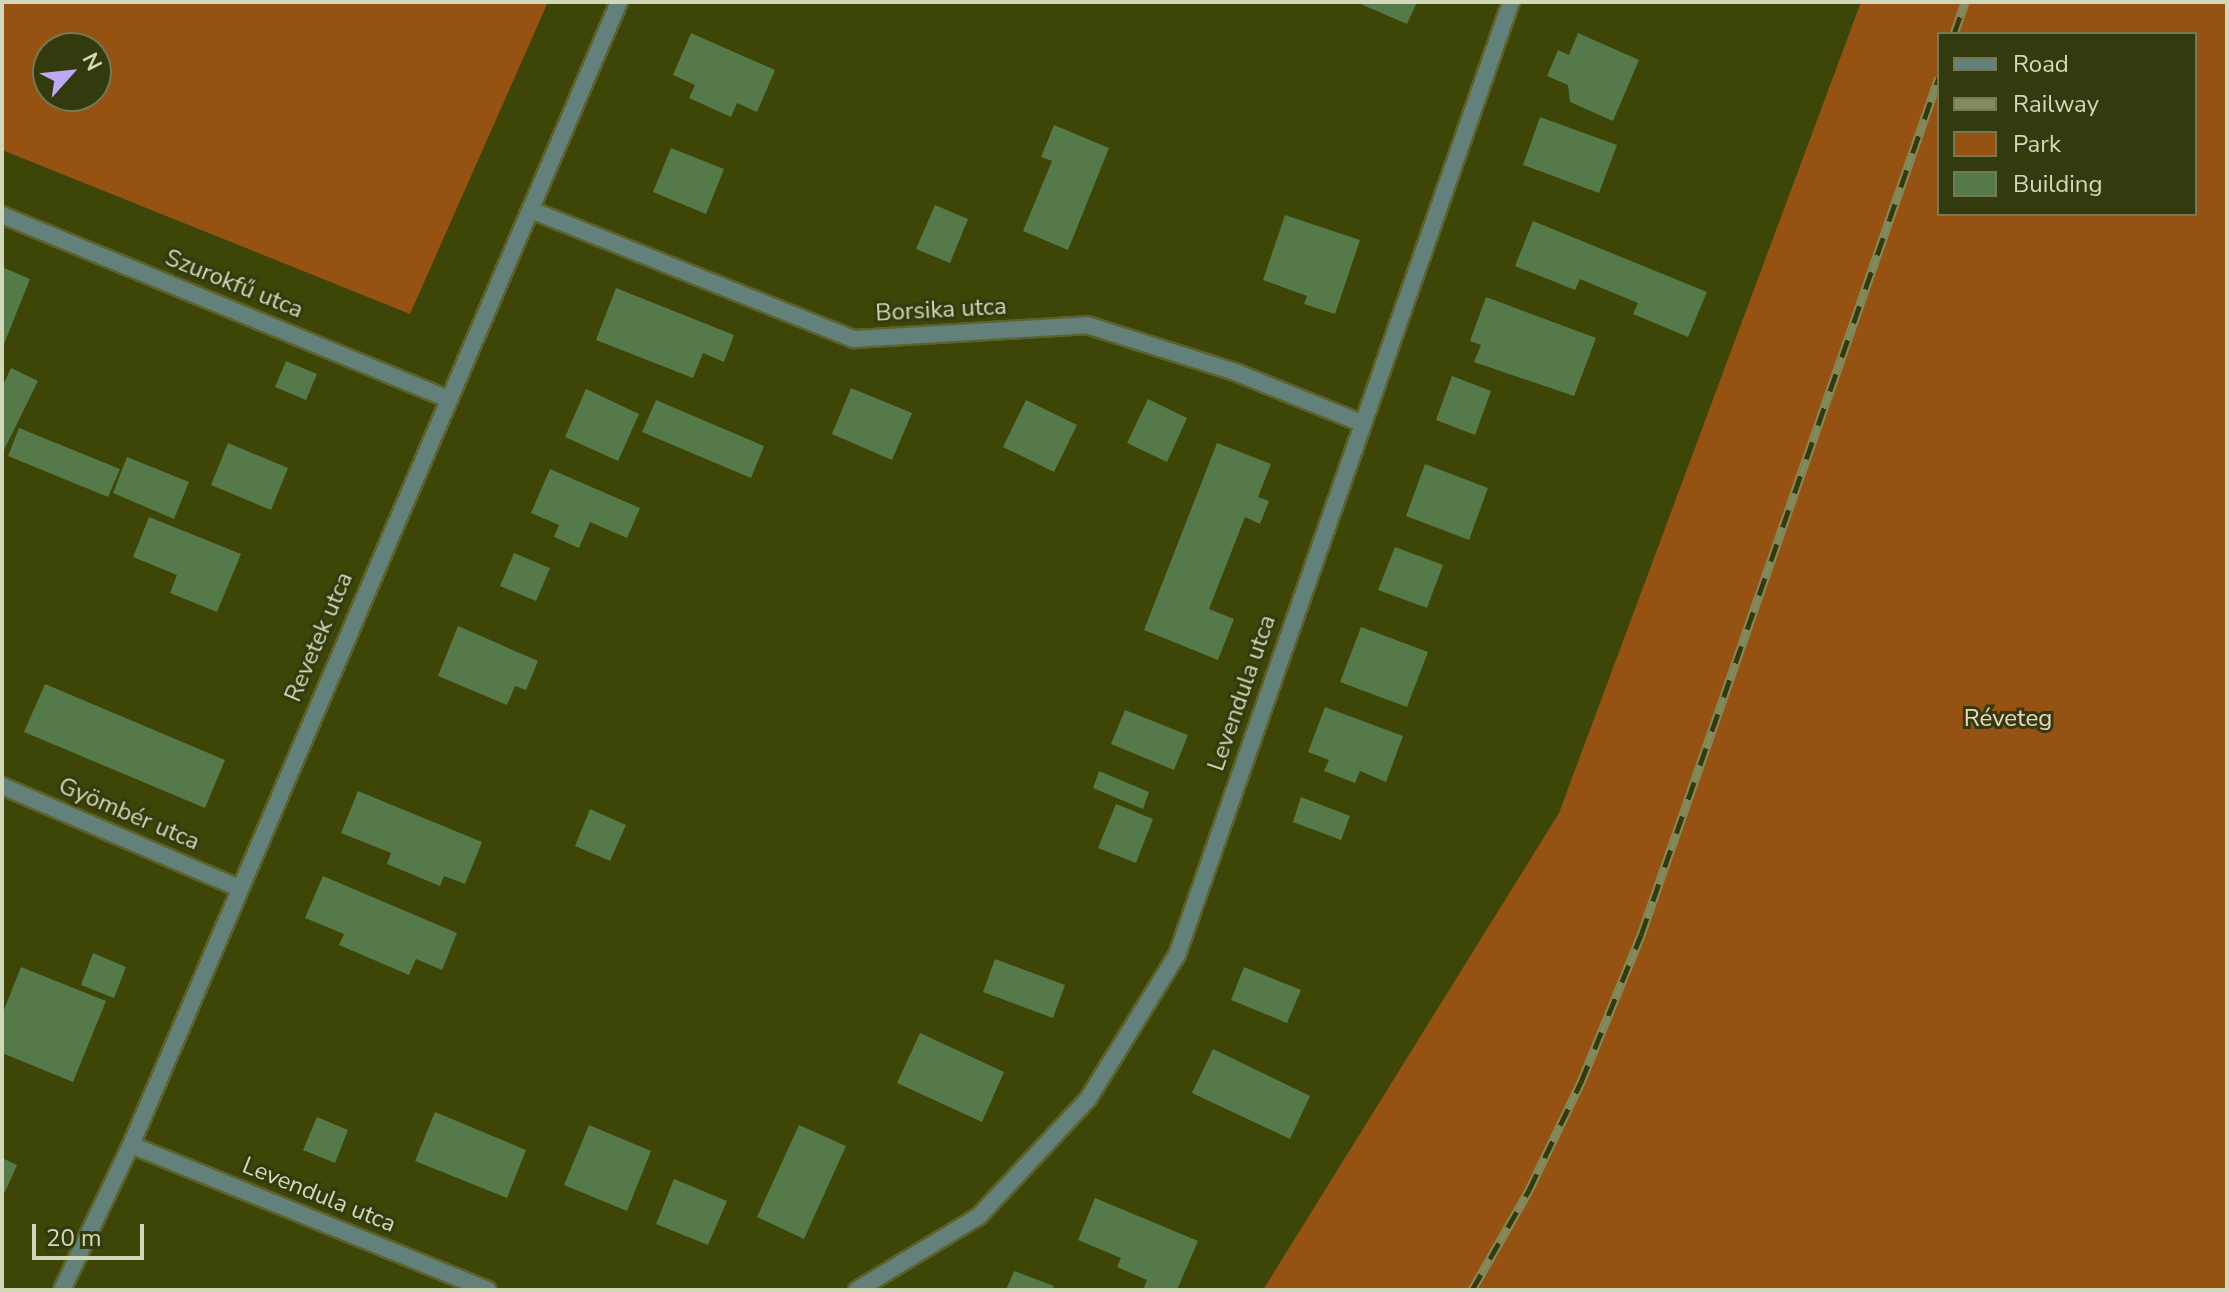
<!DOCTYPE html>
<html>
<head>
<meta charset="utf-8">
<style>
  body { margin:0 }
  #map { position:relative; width:2229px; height:1292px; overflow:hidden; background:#3d4507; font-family:"Nunito Sans",sans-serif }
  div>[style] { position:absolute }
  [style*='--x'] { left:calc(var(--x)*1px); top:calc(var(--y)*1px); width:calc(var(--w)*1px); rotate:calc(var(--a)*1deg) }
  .green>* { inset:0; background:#955212 }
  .building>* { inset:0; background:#567949 }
  .roads { filter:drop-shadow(2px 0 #5b622b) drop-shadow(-2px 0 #5b622b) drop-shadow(0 2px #5b622b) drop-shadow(0 -2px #5b622b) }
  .street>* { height:16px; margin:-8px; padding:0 8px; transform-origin:8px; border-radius:8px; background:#63817a }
  .rail>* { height:9px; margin-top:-4.5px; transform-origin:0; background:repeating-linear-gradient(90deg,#333a0e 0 18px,#838a5b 0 36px); box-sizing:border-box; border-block:2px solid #838a5b }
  span { translate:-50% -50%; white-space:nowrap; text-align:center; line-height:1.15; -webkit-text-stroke:6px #333a0e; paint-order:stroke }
  .street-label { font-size:24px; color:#d1d8ba }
  .park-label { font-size:24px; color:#edd5c3 }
  .frame { position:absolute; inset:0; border:4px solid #d1d8ba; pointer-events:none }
  .legend { position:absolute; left:1937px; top:32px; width:260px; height:184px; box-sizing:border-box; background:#333a0e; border:2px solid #727953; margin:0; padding:10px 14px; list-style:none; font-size:24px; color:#d1d8ba }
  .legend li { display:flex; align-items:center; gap:16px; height:40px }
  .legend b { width:40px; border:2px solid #727953 }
  .north { position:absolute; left:32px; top:32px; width:80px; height:80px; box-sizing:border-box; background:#333a0e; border:2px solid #727953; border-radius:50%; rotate:63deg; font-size:22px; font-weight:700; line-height:32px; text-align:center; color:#d1d8ba }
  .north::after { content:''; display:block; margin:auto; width:28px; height:36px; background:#bfa8f4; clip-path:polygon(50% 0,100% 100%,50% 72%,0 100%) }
  .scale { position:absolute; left:32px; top:1224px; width:112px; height:36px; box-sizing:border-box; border:4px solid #d1d8ba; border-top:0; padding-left:10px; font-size:24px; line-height:28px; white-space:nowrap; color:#d1d8ba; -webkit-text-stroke:6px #333a0e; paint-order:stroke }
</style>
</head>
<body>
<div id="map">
  <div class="green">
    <div style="clip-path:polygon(evenodd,2px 2px,548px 2px,410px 314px,2px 150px,2px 2px,48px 48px,96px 48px,96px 96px,48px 96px,48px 48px)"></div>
    <div style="clip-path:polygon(evenodd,1861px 2px,2227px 2px,2227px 1290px,1263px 1290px,1559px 813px,1861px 2px,1939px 34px,2195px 34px,2195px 214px,1939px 214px,1939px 34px)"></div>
  </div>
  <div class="building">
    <div style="clip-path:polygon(1356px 2px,1417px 2px,1407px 24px)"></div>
    <div style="clip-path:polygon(691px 33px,775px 70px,757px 112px,737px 103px,731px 117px,689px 98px,695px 85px,673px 75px)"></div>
    <div style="clip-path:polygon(1578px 33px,1639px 60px,1613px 121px,1570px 102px,1568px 85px,1547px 76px,1558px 50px,1569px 55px)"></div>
    <div style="clip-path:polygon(1540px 117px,1617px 145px,1599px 193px,1523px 165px)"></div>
    <div style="clip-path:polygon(1054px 125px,1109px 148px,1068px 250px,1023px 231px,1052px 161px,1041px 157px)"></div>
    <div style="clip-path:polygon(671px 148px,724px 169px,706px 214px,653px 192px)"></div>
    <div style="clip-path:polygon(935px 205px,968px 219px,950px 263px,916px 249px)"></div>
    <div style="clip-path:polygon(1285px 215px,1360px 240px,1335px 314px,1304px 304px,1307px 296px,1263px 280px)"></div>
    <div style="clip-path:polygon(1533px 221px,1707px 292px,1688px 337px,1633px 314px,1638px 303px,1580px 279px,1575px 290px,1515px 266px)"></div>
    <div style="clip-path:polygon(2px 267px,30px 279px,2px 349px)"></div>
    <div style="clip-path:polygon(616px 288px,734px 335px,724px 362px,703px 353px,693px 378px,596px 340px)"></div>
    <div style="clip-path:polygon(1486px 297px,1596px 338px,1574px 396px,1474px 362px,1481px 345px,1470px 341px)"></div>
    <div style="clip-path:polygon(286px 361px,317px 374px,306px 400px,275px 387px)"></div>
    <div style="clip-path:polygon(11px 368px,38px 381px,2px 454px,2px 387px)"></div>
    <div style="clip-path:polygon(1452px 376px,1491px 391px,1475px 435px,1436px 420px)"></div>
    <div style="clip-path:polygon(851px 388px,912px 413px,892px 460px,832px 434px)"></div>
    <div style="clip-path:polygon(586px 389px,639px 414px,618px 461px,565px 437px)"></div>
    <div style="clip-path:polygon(1148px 399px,1187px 418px,1167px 462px,1127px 443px)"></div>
    <div style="clip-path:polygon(656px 400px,764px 446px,751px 478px,642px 432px)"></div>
    <div style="clip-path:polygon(1026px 400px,1077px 425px,1054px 472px,1003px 447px)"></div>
    <div style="clip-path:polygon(19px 428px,120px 469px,108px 497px,8px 456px)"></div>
    <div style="clip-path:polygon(228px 443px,288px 468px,271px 510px,211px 485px)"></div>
    <div style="clip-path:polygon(1217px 443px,1271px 464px,1258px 497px,1269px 501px,1260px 524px,1245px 517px,1209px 609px,1234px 619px,1218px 660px,1144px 630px)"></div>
    <div style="clip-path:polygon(127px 457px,189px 482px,174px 519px,113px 493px)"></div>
    <div style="clip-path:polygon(1425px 464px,1488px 488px,1469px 540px,1406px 516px)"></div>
    <div style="clip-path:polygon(550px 469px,640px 508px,627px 538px,590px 522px,579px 548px,554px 537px,559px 525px,531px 513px)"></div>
    <div style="clip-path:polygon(149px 517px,241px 554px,217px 612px,170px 593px,177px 575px,133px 557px)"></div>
    <div style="clip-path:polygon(1395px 547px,1443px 565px,1427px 608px,1378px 590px)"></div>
    <div style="clip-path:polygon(514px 553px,550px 568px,536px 601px,500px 586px)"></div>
    <div style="clip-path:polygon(458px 626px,538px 661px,526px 690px,515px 686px,507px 705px,438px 676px)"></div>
    <div style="clip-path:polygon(1361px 627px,1428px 652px,1407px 707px,1340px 682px)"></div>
    <div style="clip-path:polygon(45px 684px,225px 760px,205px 808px,24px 732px)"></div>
    <div style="clip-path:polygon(1325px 707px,1403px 736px,1386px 782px,1360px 771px,1355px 783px,1324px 771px,1329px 760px,1308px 752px)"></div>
    <div style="clip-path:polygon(1125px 710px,1188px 735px,1174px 770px,1111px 744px)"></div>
    <div style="clip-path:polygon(1099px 771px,1149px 792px,1143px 809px,1093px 788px)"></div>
    <div style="clip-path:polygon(358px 791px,482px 842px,465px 884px,444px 876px,440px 886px,387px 864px,391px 853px,341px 833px)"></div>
    <div style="clip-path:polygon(1301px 797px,1350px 816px,1341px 840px,1293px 822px)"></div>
    <div style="clip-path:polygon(1116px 804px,1153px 819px,1136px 863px,1098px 848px)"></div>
    <div style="clip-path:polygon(590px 809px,626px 825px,610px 861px,575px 846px)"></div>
    <div style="clip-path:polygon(323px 876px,457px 933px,442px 970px,416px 959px,409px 975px,339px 945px,344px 934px,305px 918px)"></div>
    <div style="clip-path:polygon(93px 953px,126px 967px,114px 998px,81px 985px)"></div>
    <div style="clip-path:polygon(995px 959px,1065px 985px,1053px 1018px,983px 992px)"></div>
    <div style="clip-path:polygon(21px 967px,106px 1001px,73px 1082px,2px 1053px,2px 1015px)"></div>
    <div style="clip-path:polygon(1244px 967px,1301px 990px,1287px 1023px,1231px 1000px)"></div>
    <div style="clip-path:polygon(920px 1033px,1004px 1072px,982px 1122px,897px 1083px)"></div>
    <div style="clip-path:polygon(1213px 1049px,1310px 1096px,1290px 1139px,1192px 1093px)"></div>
    <div style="clip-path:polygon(435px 1112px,526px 1150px,507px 1198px,415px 1161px)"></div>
    <div style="clip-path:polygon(317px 1117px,348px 1130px,335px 1163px,303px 1150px)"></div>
    <div style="clip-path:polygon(589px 1125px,651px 1151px,627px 1211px,564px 1185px)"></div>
    <div style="clip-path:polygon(799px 1125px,846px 1146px,804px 1239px,757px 1217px)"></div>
    <div style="clip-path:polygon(2px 1158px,17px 1165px,5px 1192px,2px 1191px)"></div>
    <div style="clip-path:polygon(674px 1179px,727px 1201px,708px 1245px,656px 1224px)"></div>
    <div style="clip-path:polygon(1095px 1198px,1198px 1241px,1177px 1290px,1143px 1290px,1147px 1280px,1117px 1267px,1121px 1258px,1078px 1240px)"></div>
    <div style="clip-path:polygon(1014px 1271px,1054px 1286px,1052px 1290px,1006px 1290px)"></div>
  </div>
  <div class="roads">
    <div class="street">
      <div style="--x:531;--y:210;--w:348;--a:21.8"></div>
      <div style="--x:854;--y:339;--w:233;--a:-3.4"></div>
      <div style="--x:1087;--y:325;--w:155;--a:17.6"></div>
      <div style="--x:1235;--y:372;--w:136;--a:22"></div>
      <div style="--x:2;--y:215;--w:481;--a:22.4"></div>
      <div style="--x:2;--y:786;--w:256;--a:23.3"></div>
      <div style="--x:131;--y:1145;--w:385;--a:22.1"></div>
      <div style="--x:62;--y:1290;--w:161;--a:-64.6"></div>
      <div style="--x:131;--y:1145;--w:1243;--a:-66.88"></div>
      <div style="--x:857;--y:1290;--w:143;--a:-31.2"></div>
      <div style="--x:979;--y:1216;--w:160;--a:-47"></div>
      <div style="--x:1088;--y:1099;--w:169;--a:-58.3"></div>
      <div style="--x:1177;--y:955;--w:1010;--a:-70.69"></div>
    </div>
  </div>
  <div class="rail">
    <div style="--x:1954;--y:34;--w:34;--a:-71"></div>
    <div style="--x:1472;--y:1290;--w:115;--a:-60.3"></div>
    <div style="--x:1529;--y:1190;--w:120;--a:-64.3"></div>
    <div style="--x:1581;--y:1082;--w:159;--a:-67.8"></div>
    <div style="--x:1641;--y:935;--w:908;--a:-70.85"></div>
  </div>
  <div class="street-label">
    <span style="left:234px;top:284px;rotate:22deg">Szurokfű utca</span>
    <span style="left:941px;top:310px;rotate:-3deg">Borsika utca</span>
    <span style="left:319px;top:637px;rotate:-67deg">Revetek utca</span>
    <span style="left:1242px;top:693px;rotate:-71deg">Levendula utca</span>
    <span style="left:129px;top:814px;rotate:23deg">Gyömbér utca</span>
    <span style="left:319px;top:1195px;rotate:22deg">Levendula utca</span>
  </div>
  <div class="park-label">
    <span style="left:2008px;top:719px">Réveteg</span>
  </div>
  <div class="frame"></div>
  <ul class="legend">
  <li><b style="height:10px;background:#63817a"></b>Road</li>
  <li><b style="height:10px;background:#838a5b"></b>Railway</li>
  <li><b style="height:22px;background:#955212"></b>Park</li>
  <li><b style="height:22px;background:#567949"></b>Building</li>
  </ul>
  <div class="north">N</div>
  <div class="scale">20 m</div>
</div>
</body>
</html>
